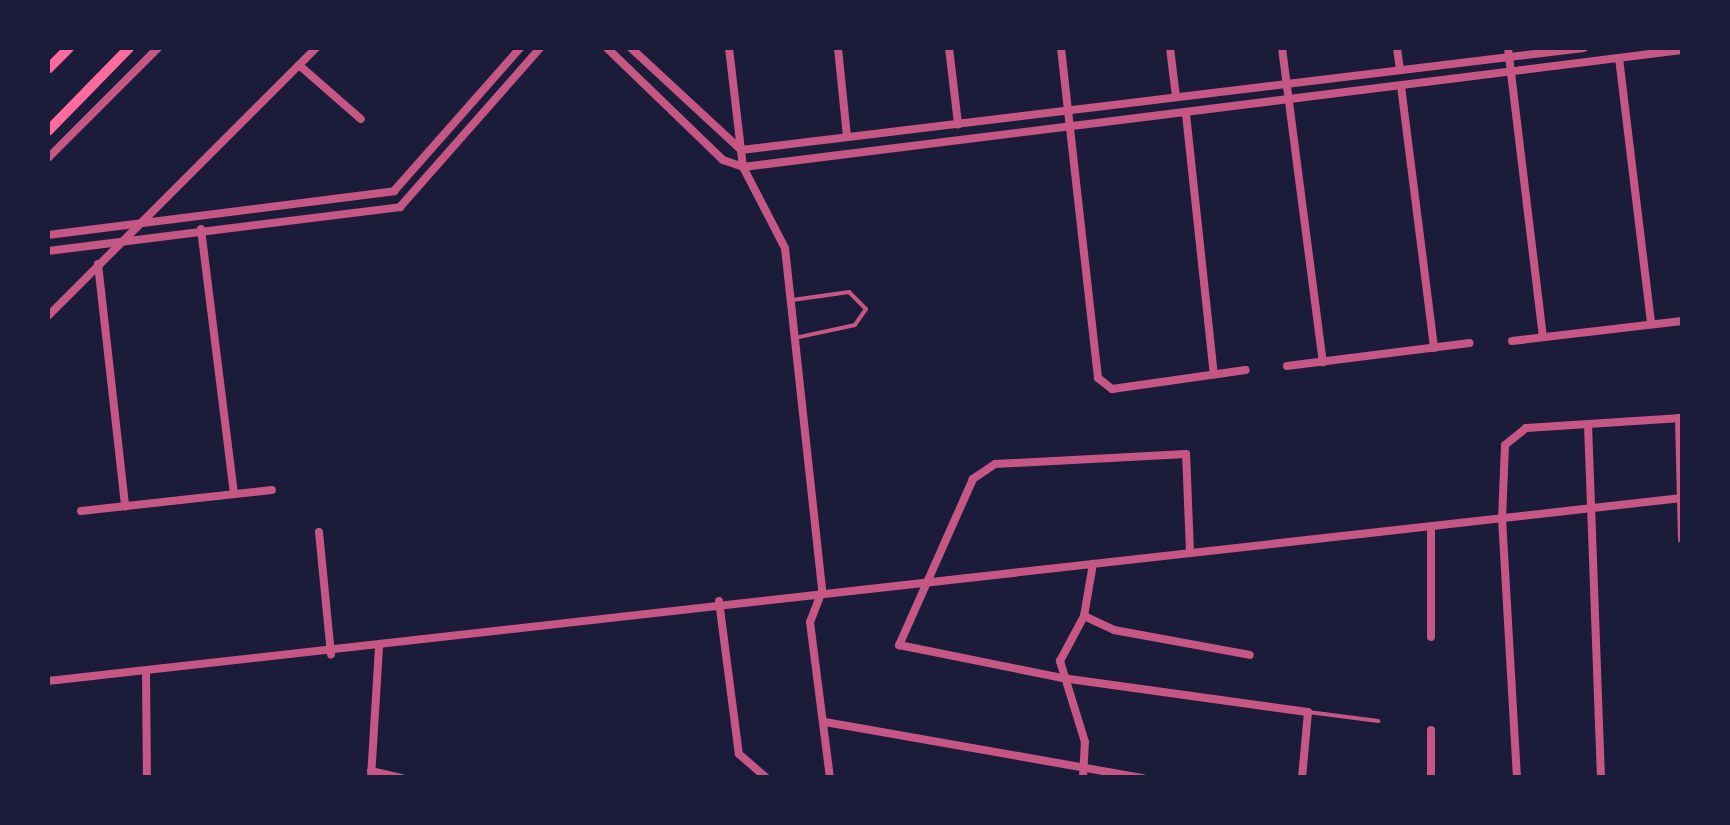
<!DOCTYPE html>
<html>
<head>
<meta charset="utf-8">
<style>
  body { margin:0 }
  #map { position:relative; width:1730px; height:825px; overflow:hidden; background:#1b1b3a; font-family:"DejaVu Sans",sans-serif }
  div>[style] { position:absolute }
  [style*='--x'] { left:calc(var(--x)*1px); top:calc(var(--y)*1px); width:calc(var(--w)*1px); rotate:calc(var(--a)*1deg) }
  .service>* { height:4px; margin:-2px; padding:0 2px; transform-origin:2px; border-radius:2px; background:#c65784 }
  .minor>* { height:8px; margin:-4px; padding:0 4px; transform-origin:4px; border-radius:4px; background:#c65784 }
  .secondary>* { height:10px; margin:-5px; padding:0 5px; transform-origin:5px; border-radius:5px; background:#ff6b9d }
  span { translate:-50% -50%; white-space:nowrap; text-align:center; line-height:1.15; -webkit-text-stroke:10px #1b1b3a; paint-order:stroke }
  .frame { position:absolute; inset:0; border:50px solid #1b1b3a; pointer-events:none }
</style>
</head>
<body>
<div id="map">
  <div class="service">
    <div style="--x:792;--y:300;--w:58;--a:-8"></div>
    <div style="--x:849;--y:292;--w:24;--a:45"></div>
    <div style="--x:866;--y:309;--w:19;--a:125"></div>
    <div style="--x:855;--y:325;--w:61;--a:167.8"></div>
    <div style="--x:1308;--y:712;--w:71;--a:7.3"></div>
  </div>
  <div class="minor">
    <div style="--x:607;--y:48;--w:161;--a:44"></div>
    <div style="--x:723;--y:160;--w:21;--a:19"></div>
    <div style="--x:743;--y:167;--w:946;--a:-7.1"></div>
    <div style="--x:631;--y:48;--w:150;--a:42.8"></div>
    <div style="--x:741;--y:150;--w:849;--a:-6.9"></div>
    <div style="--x:729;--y:48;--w:120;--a:83.3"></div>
    <div style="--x:743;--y:167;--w:91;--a:62.6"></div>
    <div style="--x:785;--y:248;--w:345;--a:83.8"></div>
    <div style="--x:822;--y:591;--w:33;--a:111"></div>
    <div style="--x:810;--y:622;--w:157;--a:82.7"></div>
    <div style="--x:838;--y:48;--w:89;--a:84.2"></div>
    <div style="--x:949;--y:48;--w:77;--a:83.2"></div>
    <div style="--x:1061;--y:48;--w:332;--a:83.6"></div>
    <div style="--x:1098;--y:378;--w:18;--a:38"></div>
    <div style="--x:1112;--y:389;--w:135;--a:-8.1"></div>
    <div style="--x:1170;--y:48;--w:49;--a:83"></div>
    <div style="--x:1282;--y:48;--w:317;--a:82.6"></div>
    <div style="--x:1397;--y:48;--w:22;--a:82"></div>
    <div style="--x:1508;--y:48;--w:290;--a:83.1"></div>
    <div style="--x:1619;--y:58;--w:268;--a:83.1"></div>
    <div style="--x:299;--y:65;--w:82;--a:41.1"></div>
    <div style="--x:1401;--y:86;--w:264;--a:82.8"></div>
    <div style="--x:1186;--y:114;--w:262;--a:83.9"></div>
    <div style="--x:48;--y:158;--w:156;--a:-45"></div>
    <div style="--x:201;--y:229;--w:267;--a:82.9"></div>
    <div style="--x:48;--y:235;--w:349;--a:-7.2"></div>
    <div style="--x:394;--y:191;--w:191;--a:-48.6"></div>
    <div style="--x:48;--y:251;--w:355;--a:-7.1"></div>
    <div style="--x:400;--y:207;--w:212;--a:-48.6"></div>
    <div style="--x:98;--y:264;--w:244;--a:83.6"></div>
    <div style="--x:48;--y:316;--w:379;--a:-45"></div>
    <div style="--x:1512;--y:341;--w:171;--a:-6.7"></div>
    <div style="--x:1287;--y:366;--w:184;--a:-7.2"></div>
    <div style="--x:1679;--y:418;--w:121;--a:88.6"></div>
    <div style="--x:1588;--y:424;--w:354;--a:87.9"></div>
    <div style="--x:81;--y:511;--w:192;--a:-6.3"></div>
    <div style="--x:1431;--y:529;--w:108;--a:90"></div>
    <div style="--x:319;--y:532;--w:123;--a:84.4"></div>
    <div style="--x:1190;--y:552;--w:98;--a:-92.3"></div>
    <div style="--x:1186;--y:454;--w:191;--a:177"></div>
    <div style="--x:995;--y:464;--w:27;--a:146"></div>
    <div style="--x:973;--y:479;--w:182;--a:114"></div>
    <div style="--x:899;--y:645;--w:166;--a:11.4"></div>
    <div style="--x:1062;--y:678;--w:248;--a:7.9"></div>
    <div style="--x:1308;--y:712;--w:66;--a:95.2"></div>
    <div style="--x:719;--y:601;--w:154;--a:82.6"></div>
    <div style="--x:739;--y:754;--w:37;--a:41"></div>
    <div style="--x:1084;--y:616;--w:53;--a:-80.2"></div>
    <div style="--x:146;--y:671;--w:107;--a:89.5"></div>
    <div style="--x:48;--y:681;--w:1644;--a:-6.39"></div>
    <div style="--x:825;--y:722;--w:323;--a:10"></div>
    <div style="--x:371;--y:771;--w:32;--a:13"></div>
    <div style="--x:371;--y:778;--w:131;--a:-86.5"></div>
    <div style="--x:1083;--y:778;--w:36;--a:-87"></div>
    <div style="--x:1085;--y:742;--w:85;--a:-107.2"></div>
    <div style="--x:1060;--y:661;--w:51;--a:-61.9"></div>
    <div style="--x:1084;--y:616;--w:33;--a:25"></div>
    <div style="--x:1114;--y:630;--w:138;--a:10.4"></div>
    <div style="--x:1431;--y:778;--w:48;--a:-90"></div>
    <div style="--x:1517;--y:778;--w:258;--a:-93.3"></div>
    <div style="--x:1502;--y:520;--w:75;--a:-87.7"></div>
    <div style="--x:1505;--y:445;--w:27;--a:-39"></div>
    <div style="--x:1526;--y:428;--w:156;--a:-3.7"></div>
  </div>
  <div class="secondary">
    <div style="--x:48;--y:69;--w:30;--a:-45"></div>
    <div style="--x:48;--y:131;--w:116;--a:-45.7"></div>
  </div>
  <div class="frame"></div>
</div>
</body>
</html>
